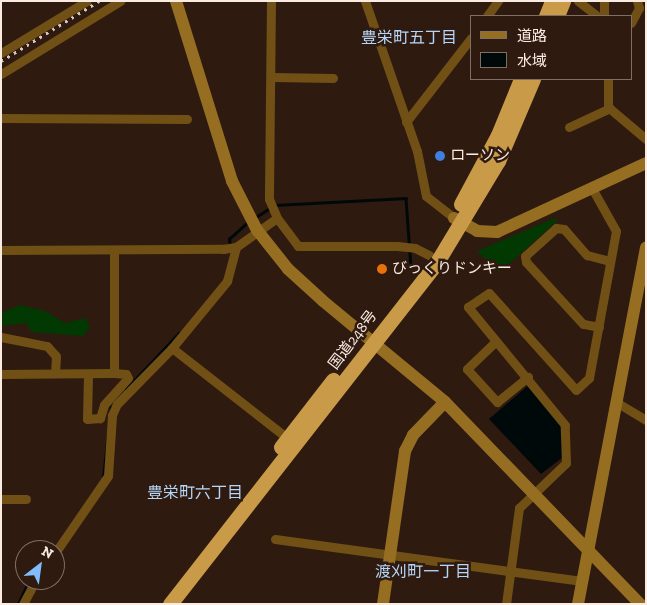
<!DOCTYPE html>
<html>
<head>
<meta charset="utf-8">
<style>
  body { margin:0 }
  #map { position:relative; width:647px; height:605px; overflow:hidden; background:#2f1a0f; font-family:"Zilla Slab","Noto Sans JP",serif }
  div>[style] { position:absolute }
  [style*='--x'] { left:calc(var(--x)*1px); top:calc(var(--y)*1px); width:calc(var(--w)*1px); rotate:calc(var(--a)*1deg) }
  .green>* { inset:0; background:#023902 }
  .water>* { inset:0; background:#00090a }
  .stream>* { height:2.5px; margin:-1.25px; padding:0 1.25px; transform-origin:1.25px; border-radius:1.25px; background:#00090a }
  .street>* { height:9px; margin:-4.5px; padding:0 4.5px; transform-origin:4.5px; border-radius:4.5px; background:#705014 }
  .secondary>* { height:12px; margin:-6px; padding:0 6px; transform-origin:6px; border-radius:6px; background:#966e22 }
  .highway>* { height:15px; margin:-7.5px; padding:0 7.5px; transform-origin:7.5px; border-radius:7.5px; background:#c99a48 }
  .rail>* { height:2.5px; margin-top:-1.25px; transform-origin:0; background:repeating-linear-gradient(90deg,#d5c5bc 0 2.5px,transparent 0 7.5px) }
  .dots>* { width:14px; height:14px; translate:-50% -50%; box-sizing:border-box; border:2px solid #2f1a0f; border-radius:50% }
  span { translate:-50% -50%; white-space:nowrap; text-align:center; line-height:1.15; -webkit-text-stroke:5px #2f1a0f; paint-order:stroke }
  .poi-label { font-size:15px; color:#faebe3 }
  .left { translate:0 -50%; text-align:left }
  .street-label { font-size:15px; color:#faebe3 }
  .neighbourhood-label { font-size:16px; color:#b5d6f9 }
  .frame { position:absolute; inset:0; border:2px solid #faebe3; pointer-events:none }
  .legend { position:absolute; left:470px; top:15px; width:162px; height:65px; box-sizing:border-box; background:#2f1a0f; border:1px solid #806e64; margin:0; padding:6px 9px; list-style:none; font-size:15px; color:#faebe3 }
  .legend li { display:flex; align-items:center; gap:10px; height:25px }
  .legend b { width:25px; border:1px solid #806e64 }
  .north { position:absolute; left:15px; top:540px; width:50px; height:50px; box-sizing:border-box; background:#2f1a0f; border:1px solid #806e64; border-radius:50%; rotate:30deg; font-size:14px; font-weight:700; line-height:20px; text-align:center; color:#faebe3 }
  .north::after { content:''; display:block; margin:auto; width:18px; height:22px; background:#81bdfa; clip-path:polygon(50% 0,100% 100%,50% 72%,0 100%) }
</style>
</head>
<body>
<div id="map">
  <div class="green">
    <div style="clip-path:polygon(555px 218px,558px 220px,499px 273px,477px 251px)"></div>
    <div style="clip-path:polygon(20px 305px,45px 311px,65px 323px,85px 318px,90px 327px,83px 336px,32px 332px,26px 323px,1px 326px,1px 313px)"></div>
  </div>
  <div class="water">
    <div style="clip-path:polygon(531px 383px,563px 423px,563px 457px,541px 474px,489px 419px)"></div>
  </div>
  <div class="stream">
    <div style="--x:275;--y:205;--w:131;--a:-3.1"></div>
    <div style="--x:406;--y:198;--w:69;--a:85.9"></div>
    <div style="--x:256;--y:217;--w:17;--a:-33"></div>
    <div style="--x:230;--y:247;--w:8;--a:-97"></div>
    <div style="--x:229;--y:239;--w:27;--a:-42"></div>
    <div style="--x:126;--y:389;--w:77;--a:-46.6"></div>
    <div style="--x:103;--y:478;--w:71;--a:-83.6"></div>
    <div style="--x:18;--y:604;--w:26;--a:-65"></div>
  </div>
  <div class="street">
    <div style="--x:271;--y:1;--w:198;--a:90.6"></div>
    <div style="--x:269;--y:199;--w:21;--a:67"></div>
    <div style="--x:277;--y:218;--w:35;--a:53"></div>
    <div style="--x:298;--y:246;--w:99;--a:0"></div>
    <div style="--x:397;--y:246;--w:18;--a:6"></div>
    <div style="--x:415;--y:248;--w:16;--a:27"></div>
    <div style="--x:365;--y:1;--w:159;--a:70.9"></div>
    <div style="--x:417;--y:151;--w:46;--a:78.7"></div>
    <div style="--x:426;--y:196;--w:36;--a:38"></div>
    <div style="--x:578;--y:1;--w:24;--a:38"></div>
    <div style="--x:604;--y:1;--w:15;--a:90"></div>
    <div style="--x:487;--y:16;--w:19;--a:-54"></div>
    <div style="--x:631;--y:23;--w:17;--a:-62"></div>
    <div style="--x:639;--y:8;--w:7;--a:-106"></div>
    <div style="--x:1;--y:53;--w:100;--a:-31.2"></div>
    <div style="--x:1;--y:74;--w:140;--a:-31.5"></div>
    <div style="--x:272;--y:77;--w:61;--a:0.9"></div>
    <div style="--x:608;--y:79;--w:28;--a:90"></div>
    <div style="--x:608;--y:107;--w:50;--a:40.1"></div>
    <div style="--x:1;--y:118;--w:186;--a:0.3"></div>
    <div style="--x:406;--y:122;--w:106;--a:-52.3"></div>
    <div style="--x:569;--y:127;--w:45;--a:-24.9"></div>
    <div style="--x:1;--y:250;--w:222;--a:-0.3"></div>
    <div style="--x:223;--y:249;--w:13;--a:-9"></div>
    <div style="--x:236;--y:247;--w:50;--a:-35.3"></div>
    <div style="--x:599;--y:327;--w:16;--a:-169"></div>
    <div style="--x:583;--y:324;--w:84;--a:-132.6"></div>
    <div style="--x:526;--y:262;--w:6;--a:-99"></div>
    <div style="--x:525;--y:256;--w:42;--a:-42.1"></div>
    <div style="--x:556;--y:228;--w:8;--a:7"></div>
    <div style="--x:564;--y:229;--w:35;--a:49"></div>
    <div style="--x:587;--y:255;--w:23;--a:15"></div>
    <div style="--x:1;--y:337;--w:47;--a:11.1"></div>
    <div style="--x:47;--y:346;--w:13;--a:48"></div>
    <div style="--x:56;--y:356;--w:17;--a:93"></div>
    <div style="--x:495;--y:342;--w:39;--a:136"></div>
    <div style="--x:467;--y:369;--w:45;--a:47.7"></div>
    <div style="--x:497;--y:402;--w:40;--a:-39"></div>
    <div style="--x:172;--y:348;--w:146;--a:38"></div>
    <div style="--x:114;--y:373;--w:123;--a:-90"></div>
    <div style="--x:1;--y:374;--w:113;--a:-0.5"></div>
    <div style="--x:114;--y:373;--w:12;--a:5"></div>
    <div style="--x:126;--y:374;--w:4;--a:63"></div>
    <div style="--x:128;--y:378;--w:36;--a:132"></div>
    <div style="--x:104;--y:405;--w:14;--a:107"></div>
    <div style="--x:100;--y:418;--w:13;--a:176"></div>
    <div style="--x:87;--y:419;--w:45;--a:-88.7"></div>
    <div style="--x:616;--y:402;--w:35;--a:31"></div>
    <div style="--x:1;--y:499;--w:25;--a:0"></div>
    <div style="--x:275;--y:539;--w:310;--a:7.8"></div>
    <div style="--x:55;--y:553;--w:93;--a:-55.5"></div>
    <div style="--x:108;--y:476;--w:61;--a:-86.2"></div>
    <div style="--x:112;--y:415;--w:12;--a:-66"></div>
    <div style="--x:117;--y:404;--w:78;--a:-45.5"></div>
    <div style="--x:172;--y:348;--w:87;--a:-50.6"></div>
    <div style="--x:227;--y:281;--w:35;--a:-75"></div>
    <div style="--x:23;--y:604;--w:27;--a:-62"></div>
    <div style="--x:506;--y:604;--w:97;--a:-82.3"></div>
    <div style="--x:519;--y:508;--w:65;--a:-43.8"></div>
    <div style="--x:566;--y:463;--w:38;--a:-92"></div>
    <div style="--x:565;--y:425;--w:153;--a:-129.4"></div>
    <div style="--x:468;--y:307;--w:25;--a:-34"></div>
    <div style="--x:489;--y:293;--w:130;--a:48.1"></div>
    <div style="--x:576;--y:390;--w:18;--a:-43"></div>
    <div style="--x:589;--y:378;--w:149;--a:-79.6"></div>
    <div style="--x:616;--y:231;--w:47;--a:-119.3"></div>
  </div>
  <div class="secondary">
    <div style="--x:176;--y:1;--w:189;--a:72.7"></div>
    <div style="--x:232;--y:181;--w:55;--a:63"></div>
    <div style="--x:257;--y:230;--w:50;--a:51.5"></div>
    <div style="--x:288;--y:269;--w:47;--a:42.4"></div>
    <div style="--x:323;--y:301;--w:158;--a:39.6"></div>
    <div style="--x:445;--y:402;--w:281;--a:46"></div>
    <div style="--x:454;--y:218;--w:26;--a:29"></div>
    <div style="--x:477;--y:231;--w:20;--a:3"></div>
    <div style="--x:497;--y:232;--w:164;--a:-24.8"></div>
    <div style="--x:383;--y:604;--w:155;--a:-81.8"></div>
    <div style="--x:405;--y:451;--w:18;--a:-63"></div>
    <div style="--x:413;--y:435;--w:46;--a:-45.9"></div>
    <div style="--x:578;--y:604;--w:363;--a:-79.2"></div>
  </div>
  <div class="highway">
    <div style="--x:546;--y:16;--w:16;--a:-68"></div>
    <div style="--x:557;--y:16;--w:16;--a:-68"></div>
    <div style="--x:461;--y:204;--w:78;--a:-61.8"></div>
    <div style="--x:498;--y:135;--w:61;--a:-67.7"></div>
    <div style="--x:281;--y:447;--w:85;--a:-52.2"></div>
    <div style="--x:170;--y:604;--w:434;--a:-52"></div>
    <div style="--x:437;--y:262;--w:118;--a:-58.9"></div>
    <div style="--x:498;--y:161;--w:89;--a:-66.9"></div>
  </div>
  <div class="rail">
    <div style="--x:1;--y:61;--w:115;--a:-31.5"></div>
  </div>
  <div class="dots">
    <div style="left:440px;top:156px;background:#3f7fe0"></div>
    <div style="left:382px;top:269px;background:#e8710a"></div>
  </div>
  <div class="poi-label">
    <span class="left" style="left:450px;top:156px">ローソン</span>
    <span class="left" style="left:392px;top:269px">びっくりドンキー</span>
  </div>
  <div class="street-label">
    <span style="left:353px;top:340px;rotate:-53deg">国道248号</span>
  </div>
  <div class="neighbourhood-label">
    <span style="left:409px;top:38px">豊栄町五丁目</span>
    <span style="left:195px;top:493px">豊栄町六丁目</span>
    <span style="left:423px;top:572px">渡刈町一丁目</span>
  </div>
  <div class="frame"></div>
  <ul class="legend">
  <li><b style="height:6px;background:#966e22"></b>道路</li>
  <li><b style="height:14px;background:#00090a"></b>水域</li>
  </ul>
  <div class="north">N</div>
</div>
</body>
</html>
